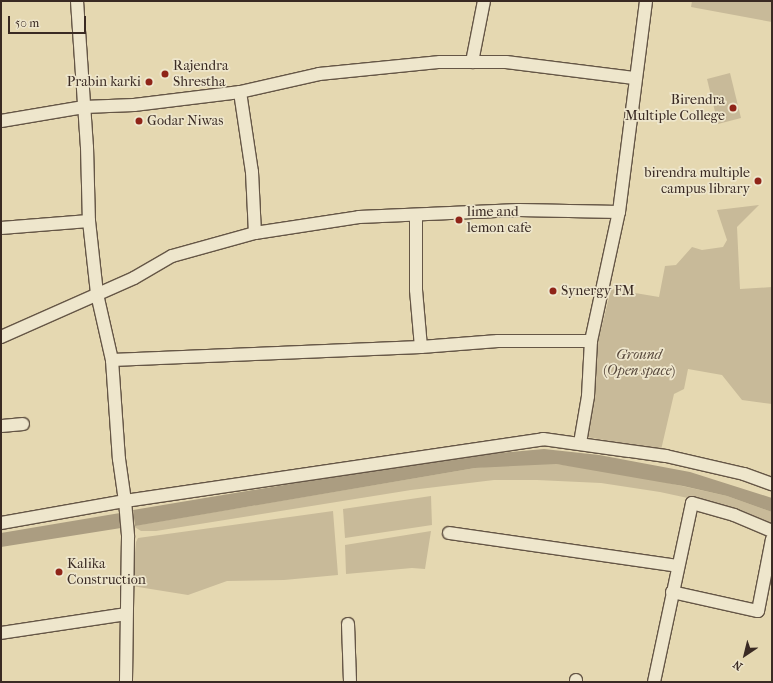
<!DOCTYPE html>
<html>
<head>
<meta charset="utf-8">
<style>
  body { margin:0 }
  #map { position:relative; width:773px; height:683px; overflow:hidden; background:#e5d8b1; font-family:"IM FELL French Canon",serif }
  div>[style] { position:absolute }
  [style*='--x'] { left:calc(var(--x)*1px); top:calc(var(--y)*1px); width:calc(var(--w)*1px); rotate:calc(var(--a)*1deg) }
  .green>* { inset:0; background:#c8ba99 }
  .water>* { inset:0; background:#ab9d81 }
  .roads { filter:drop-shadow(1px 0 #655646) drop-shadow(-1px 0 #655646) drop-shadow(0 1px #655646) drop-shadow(0 -1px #655646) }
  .street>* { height:12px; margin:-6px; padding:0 6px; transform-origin:6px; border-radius:6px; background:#eee6cc }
  .dots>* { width:11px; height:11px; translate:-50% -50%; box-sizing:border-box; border:2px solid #eee6cc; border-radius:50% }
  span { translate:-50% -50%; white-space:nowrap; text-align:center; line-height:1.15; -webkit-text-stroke:3.5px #eee6cc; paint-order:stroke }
  .poi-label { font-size:14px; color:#3a2a23 }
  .left { translate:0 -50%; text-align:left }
  .right { translate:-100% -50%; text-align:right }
  .park-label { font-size:14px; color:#56473b; font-style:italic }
  .frame { position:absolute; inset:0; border:2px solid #3a2a23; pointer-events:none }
  .north { position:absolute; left:725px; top:635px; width:40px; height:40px; -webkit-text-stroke:3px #eee6cc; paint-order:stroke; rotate:215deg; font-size:11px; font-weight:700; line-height:16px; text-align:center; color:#3a2a23 }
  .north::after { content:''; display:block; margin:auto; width:14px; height:18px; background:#3a2a23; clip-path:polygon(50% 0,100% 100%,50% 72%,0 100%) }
  .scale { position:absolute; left:8px; top:16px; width:78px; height:18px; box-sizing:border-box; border:2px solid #3a2a23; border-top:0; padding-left:5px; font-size:12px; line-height:14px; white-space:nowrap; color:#3a2a23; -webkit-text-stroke:3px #eee6cc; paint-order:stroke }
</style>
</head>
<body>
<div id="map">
  <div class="green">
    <div style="clip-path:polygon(692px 1px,772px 1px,772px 22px,691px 7px)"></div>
    <div style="clip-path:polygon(730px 73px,741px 118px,718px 124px,707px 79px)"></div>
    <div style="clip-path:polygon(759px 205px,737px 227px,740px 289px,772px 287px,772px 404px,742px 400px,722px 375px,688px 369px,684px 389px,674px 394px,661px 450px,587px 437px,597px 346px,611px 289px,659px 297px,665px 266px,676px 265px,692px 247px,702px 250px,723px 247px,727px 240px,717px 210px)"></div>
    <div style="clip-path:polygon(515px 464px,556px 464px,623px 473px,727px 496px,772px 512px,772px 526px,697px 500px,660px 492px,601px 483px,537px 480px,494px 480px,411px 490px,156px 531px,141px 531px,133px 526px,475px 468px)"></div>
    <div style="clip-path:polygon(431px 496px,432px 525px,345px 538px,343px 509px)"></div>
    <div style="clip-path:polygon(333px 511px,338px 575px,284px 580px,227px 581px,188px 595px,132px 586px,136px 542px,138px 538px)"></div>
    <div style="clip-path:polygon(431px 531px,425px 569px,412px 568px,346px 574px,345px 545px)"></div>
  </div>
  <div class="water">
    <div style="clip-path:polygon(544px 449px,599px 455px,690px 472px,772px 498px,772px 512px,727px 496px,683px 486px,556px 464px,475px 468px,135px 526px,133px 510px,446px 458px)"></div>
    <div style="clip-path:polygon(120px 513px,121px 528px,1px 547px,1px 533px)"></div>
  </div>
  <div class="roads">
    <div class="street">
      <div style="--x:77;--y:1;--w:146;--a:86.1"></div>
      <div style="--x:87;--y:147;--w:74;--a:88.5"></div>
      <div style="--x:89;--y:221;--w:73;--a:83.7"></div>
      <div style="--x:97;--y:294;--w:68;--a:77.2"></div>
      <div style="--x:112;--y:360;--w:99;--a:86"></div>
      <div style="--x:119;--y:459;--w:42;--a:81.9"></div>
      <div style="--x:125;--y:501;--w:36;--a:85"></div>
      <div style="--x:128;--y:537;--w:145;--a:90.8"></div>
      <div style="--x:472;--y:62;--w:62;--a:-78.9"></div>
      <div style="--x:240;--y:92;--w:81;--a:81.5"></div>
      <div style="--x:252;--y:172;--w:61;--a:87.2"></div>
      <div style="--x:1;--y:121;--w:84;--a:-9.6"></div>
      <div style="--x:84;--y:107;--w:50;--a:-2.3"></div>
      <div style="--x:134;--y:105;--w:107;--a:-7"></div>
      <div style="--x:240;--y:92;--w:81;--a:-12.8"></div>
      <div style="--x:319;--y:74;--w:122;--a:-5.7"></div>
      <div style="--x:440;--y:62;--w:66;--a:0"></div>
      <div style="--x:506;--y:62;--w:129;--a:7.1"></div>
      <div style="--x:416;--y:216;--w:74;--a:90"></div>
      <div style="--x:416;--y:290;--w:57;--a:85"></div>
      <div style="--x:1;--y:228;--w:88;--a:-4.5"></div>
      <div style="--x:1;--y:337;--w:145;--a:-23.9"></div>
      <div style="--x:134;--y:278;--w:44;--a:-30.1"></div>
      <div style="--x:172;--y:256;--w:86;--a:-15.5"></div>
      <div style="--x:255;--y:233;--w:105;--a:-8.7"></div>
      <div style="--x:359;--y:217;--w:160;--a:-2.5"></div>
      <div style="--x:519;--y:210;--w:100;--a:1.1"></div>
      <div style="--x:112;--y:360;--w:309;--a:-2.4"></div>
      <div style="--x:421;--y:347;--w:77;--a:-4.5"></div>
      <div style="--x:498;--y:341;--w:93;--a:0"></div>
      <div style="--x:591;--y:341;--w:132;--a:-77.8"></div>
      <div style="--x:619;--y:212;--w:213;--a:-82.7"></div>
      <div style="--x:1;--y:426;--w:22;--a:-5"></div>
      <div style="--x:580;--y:443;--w:48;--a:-80.3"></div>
      <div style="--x:588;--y:396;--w:55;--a:-86.9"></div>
      <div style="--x:1;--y:523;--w:126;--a:-10.1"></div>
      <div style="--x:125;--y:501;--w:423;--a:-8.4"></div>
      <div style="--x:543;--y:439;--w:124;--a:7.9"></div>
      <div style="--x:666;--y:456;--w:80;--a:13"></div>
      <div style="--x:744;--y:474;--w:30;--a:20"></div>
      <div style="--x:449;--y:533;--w:230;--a:8.2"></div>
      <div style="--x:672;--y:592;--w:88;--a:12.5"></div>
      <div style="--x:758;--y:611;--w:73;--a:-79"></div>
      <div style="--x:348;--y:624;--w:58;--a:88"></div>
      <div style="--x:1;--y:633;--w:126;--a:-8.6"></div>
      <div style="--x:576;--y:682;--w:2;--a:-90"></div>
      <div style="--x:654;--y:682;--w:183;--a:-78"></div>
      <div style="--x:692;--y:503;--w:44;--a:15.9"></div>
      <div style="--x:734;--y:515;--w:41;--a:22.8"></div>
    </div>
  </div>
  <div class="dots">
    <div style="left:165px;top:74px;background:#8f2418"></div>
    <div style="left:149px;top:82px;background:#8f2418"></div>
    <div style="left:733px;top:108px;background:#8f2418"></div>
    <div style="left:139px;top:121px;background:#8f2418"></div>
    <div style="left:758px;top:181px;background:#8f2418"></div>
    <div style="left:459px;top:220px;background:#8f2418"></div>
    <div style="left:553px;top:291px;background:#8f2418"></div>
    <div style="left:59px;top:572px;background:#8f2418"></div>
  </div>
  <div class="poi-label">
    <span class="left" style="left:173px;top:74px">Rajendra<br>Shrestha</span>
    <span class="right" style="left:141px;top:82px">Prabin karki</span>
    <span class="right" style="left:725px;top:108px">Birendra<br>Multiple College</span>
    <span class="left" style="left:147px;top:121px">Godar Niwas</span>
    <span class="right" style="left:750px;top:181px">birendra multiple<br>campus library</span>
    <span class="left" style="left:467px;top:220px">lime and<br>lemon cafe</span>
    <span class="left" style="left:561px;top:291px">Synergy FM</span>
    <span class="left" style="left:67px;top:572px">Kalika<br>Construction</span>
  </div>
  <div class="park-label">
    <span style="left:639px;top:363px">Ground<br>(Open space)</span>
  </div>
  <div class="frame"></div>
  <div class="north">N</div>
  <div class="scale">50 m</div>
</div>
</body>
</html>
